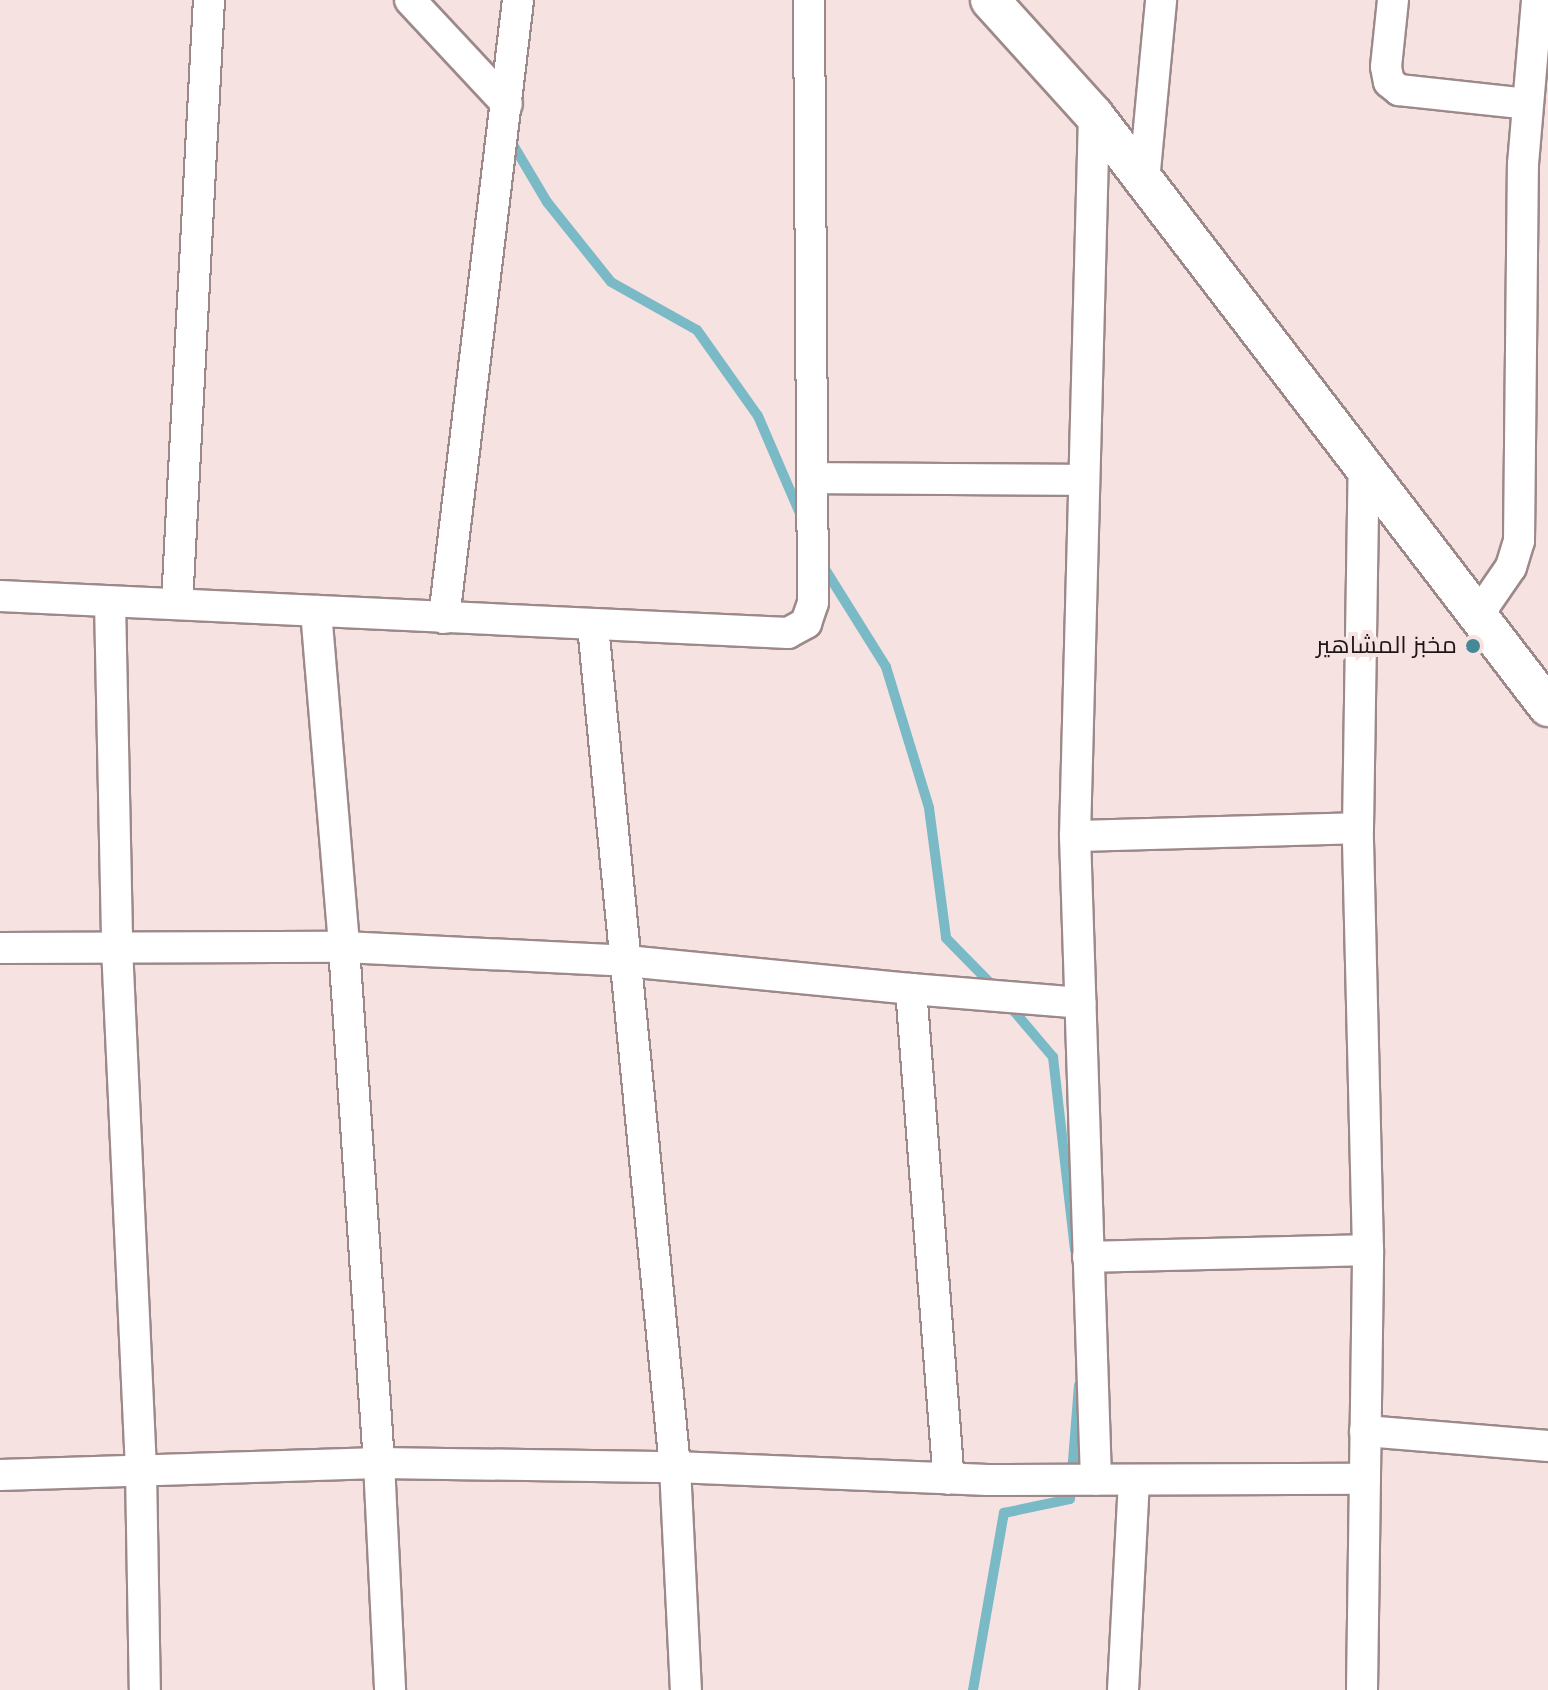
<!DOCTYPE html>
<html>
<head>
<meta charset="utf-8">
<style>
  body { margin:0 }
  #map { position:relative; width:1548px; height:1690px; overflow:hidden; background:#f7e2e2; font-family:"Nunito Sans",Cairo,sans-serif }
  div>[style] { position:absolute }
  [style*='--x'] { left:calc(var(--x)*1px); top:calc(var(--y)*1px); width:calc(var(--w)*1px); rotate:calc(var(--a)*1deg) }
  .stream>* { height:10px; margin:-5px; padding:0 5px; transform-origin:5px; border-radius:5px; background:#7abac7 }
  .roads { filter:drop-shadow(2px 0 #9d898a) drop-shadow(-2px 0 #9d898a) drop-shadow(0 2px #9d898a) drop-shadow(0 -2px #9d898a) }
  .minor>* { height:30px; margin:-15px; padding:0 15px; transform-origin:15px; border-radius:15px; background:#fff }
  .tertiary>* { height:38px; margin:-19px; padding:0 19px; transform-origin:19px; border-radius:19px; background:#fff }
  .dots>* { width:22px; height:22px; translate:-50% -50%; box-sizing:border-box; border:4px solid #f7e2e2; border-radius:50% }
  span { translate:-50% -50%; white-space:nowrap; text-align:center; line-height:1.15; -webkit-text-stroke:8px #f7e2e2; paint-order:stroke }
  .poi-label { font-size:24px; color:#1d1516 }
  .right { translate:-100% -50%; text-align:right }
</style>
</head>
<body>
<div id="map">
  <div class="stream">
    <div style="--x:509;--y:138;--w:74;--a:59.3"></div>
    <div style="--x:547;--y:202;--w:102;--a:51.3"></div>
    <div style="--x:611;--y:282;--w:98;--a:29.2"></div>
    <div style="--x:697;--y:330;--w:105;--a:54.7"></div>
    <div style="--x:758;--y:416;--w:111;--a:66.7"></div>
    <div style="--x:823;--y:566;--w:119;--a:58"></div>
    <div style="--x:886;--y:667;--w:147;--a:73"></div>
    <div style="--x:929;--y:808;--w:131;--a:82.5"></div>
    <div style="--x:946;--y:938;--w:70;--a:45.6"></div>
    <div style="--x:1008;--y:1004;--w:70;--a:49.7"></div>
    <div style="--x:1053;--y:1057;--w:194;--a:83.5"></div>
    <div style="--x:973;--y:1690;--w:180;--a:-80.1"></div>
    <div style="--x:1004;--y:1513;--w:67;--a:-12"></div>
    <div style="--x:1070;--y:1499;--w:114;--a:-85.5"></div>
  </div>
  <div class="roads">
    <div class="minor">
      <div style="--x:410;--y:0;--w:142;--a:47"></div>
      <div style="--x:1393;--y:0;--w:67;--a:96"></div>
      <div style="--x:1386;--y:67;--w:15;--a:79"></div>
      <div style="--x:1389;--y:82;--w:13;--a:39"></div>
      <div style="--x:1399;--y:90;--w:129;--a:6.2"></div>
      <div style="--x:1094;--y:115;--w:721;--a:91.51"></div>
      <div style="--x:1075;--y:836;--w:644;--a:88.13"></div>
      <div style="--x:1144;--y:181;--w:182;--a:-84.6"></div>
      <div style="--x:812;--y:478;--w:272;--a:0.4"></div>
      <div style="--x:0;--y:596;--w:789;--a:2.69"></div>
      <div style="--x:788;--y:633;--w:21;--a:-29"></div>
      <div style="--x:806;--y:623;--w:21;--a:-71"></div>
      <div style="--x:813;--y:603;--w:603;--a:-90.38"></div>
      <div style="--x:110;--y:602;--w:345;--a:88.8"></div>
      <div style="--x:117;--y:947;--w:524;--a:87.37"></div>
      <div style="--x:141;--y:1470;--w:220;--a:89"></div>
      <div style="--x:177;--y:604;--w:605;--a:-86.97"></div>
      <div style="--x:316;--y:611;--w:337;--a:85.2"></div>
      <div style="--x:344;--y:947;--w:517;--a:86.12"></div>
      <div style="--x:379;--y:1463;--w:227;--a:87.2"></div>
      <div style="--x:1478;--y:615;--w:58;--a:-55.5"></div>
      <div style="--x:1511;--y:567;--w:27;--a:-73"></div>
      <div style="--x:1519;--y:541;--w:377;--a:-89.4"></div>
      <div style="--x:1523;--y:164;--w:165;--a:-85.1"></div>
      <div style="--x:444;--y:618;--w:622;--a:-83.17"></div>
      <div style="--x:593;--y:626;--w:845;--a:84.43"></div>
      <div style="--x:675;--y:1467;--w:223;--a:87.2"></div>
      <div style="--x:1075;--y:836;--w:283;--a:-1.6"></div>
      <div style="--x:0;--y:948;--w:344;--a:-0.2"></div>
      <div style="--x:344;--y:947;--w:282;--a:2.8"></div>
      <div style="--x:626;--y:961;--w:286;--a:5.6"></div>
      <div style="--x:911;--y:989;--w:491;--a:85.6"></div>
      <div style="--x:911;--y:989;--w:170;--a:4.7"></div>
      <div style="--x:1088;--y:1257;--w:280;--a:-1.4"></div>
      <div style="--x:1365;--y:1431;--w:184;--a:4.7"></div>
      <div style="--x:0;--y:1475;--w:379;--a:-1.8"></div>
      <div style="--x:379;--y:1463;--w:296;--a:0.8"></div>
      <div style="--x:675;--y:1467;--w:313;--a:2.4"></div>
      <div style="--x:988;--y:1480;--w:377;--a:-0.2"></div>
      <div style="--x:1123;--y:1690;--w:210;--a:-87"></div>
      <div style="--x:1362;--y:1690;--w:440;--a:-89.2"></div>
      <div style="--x:1368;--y:1250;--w:422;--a:-91.4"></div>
      <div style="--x:1358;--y:828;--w:363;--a:-89.1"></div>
    </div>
    <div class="tertiary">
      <div style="--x:990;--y:0;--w:155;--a:47.9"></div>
      <div style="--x:1094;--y:115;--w:746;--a:52.52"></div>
    </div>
  </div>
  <div class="dots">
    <div style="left:1473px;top:646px;background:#458997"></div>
  </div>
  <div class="poi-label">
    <span class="right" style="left:1457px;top:646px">مخبز المشاهير</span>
  </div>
</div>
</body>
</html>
